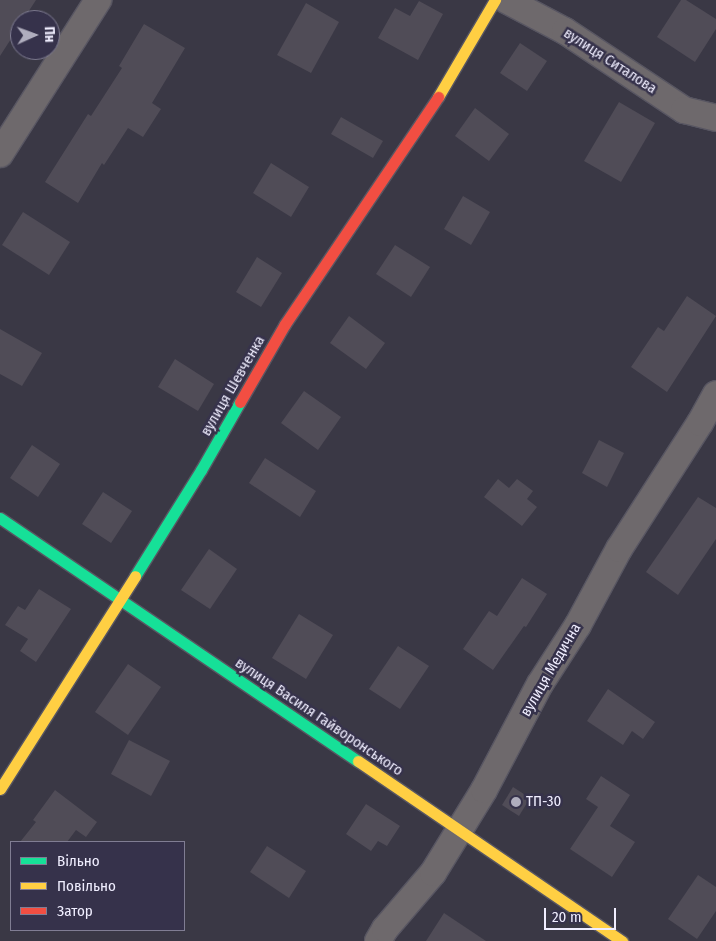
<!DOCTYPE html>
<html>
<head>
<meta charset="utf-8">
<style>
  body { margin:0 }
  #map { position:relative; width:716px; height:941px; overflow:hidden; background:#3a3845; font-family:"Fira Sans Condensed",sans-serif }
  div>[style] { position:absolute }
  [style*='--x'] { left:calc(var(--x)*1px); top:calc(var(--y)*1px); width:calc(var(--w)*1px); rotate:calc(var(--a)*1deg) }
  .building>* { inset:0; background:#504c57 }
  .roads { filter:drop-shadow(1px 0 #585662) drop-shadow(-1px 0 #585662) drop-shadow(0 1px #585662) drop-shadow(0 -1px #585662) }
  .street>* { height:26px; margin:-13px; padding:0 13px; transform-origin:13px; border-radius:13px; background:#6e696c }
  .fast>* { height:11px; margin:-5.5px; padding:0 5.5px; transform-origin:5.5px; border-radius:5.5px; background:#16e098 }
  .slow>* { height:11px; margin:-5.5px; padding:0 5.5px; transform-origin:5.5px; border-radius:5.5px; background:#ffcf43 }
  .jam>* { height:11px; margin:-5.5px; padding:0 5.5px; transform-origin:5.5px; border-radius:5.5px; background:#f24e42 }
  .dots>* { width:14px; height:14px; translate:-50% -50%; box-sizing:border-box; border:2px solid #36324b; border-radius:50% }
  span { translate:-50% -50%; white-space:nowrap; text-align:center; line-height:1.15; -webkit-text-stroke:5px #36324b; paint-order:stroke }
  .street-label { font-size:15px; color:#f0eeff }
  .poi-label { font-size:15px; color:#f0eeff }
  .left { translate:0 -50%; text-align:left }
  .legend { position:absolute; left:10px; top:841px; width:175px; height:90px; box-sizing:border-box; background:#36324b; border:1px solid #807d93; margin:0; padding:6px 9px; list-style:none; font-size:15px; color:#f0eeff }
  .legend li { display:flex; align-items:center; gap:10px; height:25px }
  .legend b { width:25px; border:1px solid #807d93 }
  .north { position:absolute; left:10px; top:10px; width:50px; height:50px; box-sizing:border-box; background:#36324b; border:1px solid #807d93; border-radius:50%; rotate:88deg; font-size:14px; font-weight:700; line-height:20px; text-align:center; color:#f0eeff }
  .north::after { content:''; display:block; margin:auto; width:18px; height:22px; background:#b0aebe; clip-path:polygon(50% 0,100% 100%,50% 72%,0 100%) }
  .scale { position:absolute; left:544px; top:908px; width:72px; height:22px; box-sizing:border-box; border:2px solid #f0eeff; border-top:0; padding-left:6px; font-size:15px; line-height:18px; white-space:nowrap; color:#f0eeff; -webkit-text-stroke:4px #36324b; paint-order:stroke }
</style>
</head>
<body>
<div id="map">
  <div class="building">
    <div style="clip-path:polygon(0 0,36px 0,23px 20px,20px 20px,20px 25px,0 56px)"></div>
    <div style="clip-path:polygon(681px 0,686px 0,716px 19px,716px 29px,695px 62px,657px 37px)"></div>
    <div style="clip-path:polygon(419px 1px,443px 14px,418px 60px,378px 38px,395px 8px,410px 16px)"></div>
    <div style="clip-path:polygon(306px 3px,339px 22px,311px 73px,277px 55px)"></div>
    <div style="clip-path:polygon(144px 24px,185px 48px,152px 103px,161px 109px,143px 137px,128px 128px,104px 165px,102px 163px,78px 203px,45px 182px,88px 114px,91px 116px,122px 68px,119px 66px)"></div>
    <div style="clip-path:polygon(520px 43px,547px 61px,527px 91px,500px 73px)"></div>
    <div style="clip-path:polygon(619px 102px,655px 123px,621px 182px,584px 161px)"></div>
    <div style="clip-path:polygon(475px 108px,509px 134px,489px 161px,455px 136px)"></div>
    <div style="clip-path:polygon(341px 117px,383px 141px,373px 158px,331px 134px)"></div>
    <div style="clip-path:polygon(271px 163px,309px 187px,291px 217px,253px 193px)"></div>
    <div style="clip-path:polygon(463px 196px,490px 212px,471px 245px,444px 229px)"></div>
    <div style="clip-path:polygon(23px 212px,70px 242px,49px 275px,2px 245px)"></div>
    <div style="clip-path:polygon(395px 245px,430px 267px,411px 297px,376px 274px)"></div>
    <div style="clip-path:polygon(257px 257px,282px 273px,261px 307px,236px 292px)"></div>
    <div style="clip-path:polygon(687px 296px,716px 316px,667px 392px,631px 367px,658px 327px,664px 331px)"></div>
    <div style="clip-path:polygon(349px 316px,385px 343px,366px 369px,330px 343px)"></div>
    <div style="clip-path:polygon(0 329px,42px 353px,22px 386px,0 374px)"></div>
    <div style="clip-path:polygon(175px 359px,214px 384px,198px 411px,158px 387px)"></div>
    <div style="clip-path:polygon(304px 391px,341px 417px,318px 450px,281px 423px)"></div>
    <div style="clip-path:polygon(599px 440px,624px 453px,607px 487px,582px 473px)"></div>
    <div style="clip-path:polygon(32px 445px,60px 464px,38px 497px,10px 478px)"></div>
    <div style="clip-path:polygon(265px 458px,316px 491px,300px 517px,249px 483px)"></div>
    <div style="clip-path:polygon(498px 479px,509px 488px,517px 479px,533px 491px,527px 499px,537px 507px,522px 526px,484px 497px)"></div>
    <div style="clip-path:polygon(103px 492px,132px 511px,111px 543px,82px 524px)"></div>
    <div style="clip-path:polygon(698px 497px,716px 508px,716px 539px,678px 595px,646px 572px)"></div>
    <div style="clip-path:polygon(209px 549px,237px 569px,210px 609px,181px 590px)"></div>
    <div style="clip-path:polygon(522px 578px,547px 594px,526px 627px,524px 626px,493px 670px,463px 649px,489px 611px,497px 616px)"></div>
    <div style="clip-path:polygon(39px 589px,71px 609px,36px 662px,20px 651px,28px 639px,5px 625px,18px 606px,25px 610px)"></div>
    <div style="clip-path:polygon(299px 614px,333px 635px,306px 679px,272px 658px)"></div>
    <div style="clip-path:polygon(398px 646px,429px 666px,400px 709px,369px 689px)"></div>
    <div style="clip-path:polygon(128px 664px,161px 687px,128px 735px,95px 712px)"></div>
    <div style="clip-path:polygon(608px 689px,655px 722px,643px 739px,632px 731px,623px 745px,587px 721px)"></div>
    <div style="clip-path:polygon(129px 740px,170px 761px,151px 796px,111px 774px)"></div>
    <div style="clip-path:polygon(601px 776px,630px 795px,610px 826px,635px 842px,612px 877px,570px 849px,598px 807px,586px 799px)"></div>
    <div style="clip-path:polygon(513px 787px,530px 798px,519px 816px,502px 805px)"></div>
    <div style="clip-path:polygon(55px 790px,97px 822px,86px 837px,76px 830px,67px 842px,20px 842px,36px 822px,33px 820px)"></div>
    <div style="clip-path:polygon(366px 804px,400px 826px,387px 846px,378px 841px,371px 851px,346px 834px)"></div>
    <div style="clip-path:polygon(267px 846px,306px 871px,289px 898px,250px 872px)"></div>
    <div style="clip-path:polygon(698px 875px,716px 887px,716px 911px,697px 939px,668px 919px)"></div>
    <div style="clip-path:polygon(444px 913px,486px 941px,426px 941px)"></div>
  </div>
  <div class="roads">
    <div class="street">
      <div style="--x:506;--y:0;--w:67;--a:27.7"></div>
      <div style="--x:565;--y:31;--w:143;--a:33.6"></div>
      <div style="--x:684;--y:110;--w:33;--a:14"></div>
      <div style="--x:0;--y:154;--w:183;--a:-57.5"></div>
      <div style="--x:378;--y:941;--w:14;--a:-60"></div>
      <div style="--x:385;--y:929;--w:74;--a:-49.4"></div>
      <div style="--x:433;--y:873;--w:97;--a:-58.4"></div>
      <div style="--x:484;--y:790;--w:120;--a:-62.2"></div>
      <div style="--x:540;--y:684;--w:70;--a:-57.2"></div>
      <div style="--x:578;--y:625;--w:86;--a:-61.7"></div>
      <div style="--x:619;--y:549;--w:150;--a:-57.3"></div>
      <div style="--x:700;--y:423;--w:33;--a:-61"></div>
    </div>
    <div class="fast">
      <div style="--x:0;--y:518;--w:433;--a:34.2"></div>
      <div style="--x:135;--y:576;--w:125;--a:-58.1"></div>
      <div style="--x:201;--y:470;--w:78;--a:-60.2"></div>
    </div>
    <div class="slow">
      <div style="--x:438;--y:97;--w:113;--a:-59.6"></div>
      <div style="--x:358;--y:761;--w:320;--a:34.3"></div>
      <div style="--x:0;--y:789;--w:252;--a:-57.6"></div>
    </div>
    <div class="jam">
      <div style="--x:240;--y:402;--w:90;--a:-60"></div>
      <div style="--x:285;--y:324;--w:274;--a:-56"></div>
    </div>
  </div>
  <div class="dots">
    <div style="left:516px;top:802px;background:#b0aebe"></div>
  </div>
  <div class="street-label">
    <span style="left:610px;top:61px;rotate:33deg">вулиця Ситалова</span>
    <span style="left:233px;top:386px;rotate:-60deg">вулиця Шевченка</span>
    <span style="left:551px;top:670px;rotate:-60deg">вулиця Медична</span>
    <span style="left:319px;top:717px;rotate:34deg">вулиця Василя Гайворонського</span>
  </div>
  <div class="poi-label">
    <span class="left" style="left:526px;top:802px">ТП-30</span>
  </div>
  <ul class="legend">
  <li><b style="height:6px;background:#16e098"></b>Вільно</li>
  <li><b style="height:6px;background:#ffcf43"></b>Повільно</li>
  <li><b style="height:6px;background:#f24e42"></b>Затор</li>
  </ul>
  <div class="north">Пн</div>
  <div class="scale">20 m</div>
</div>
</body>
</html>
